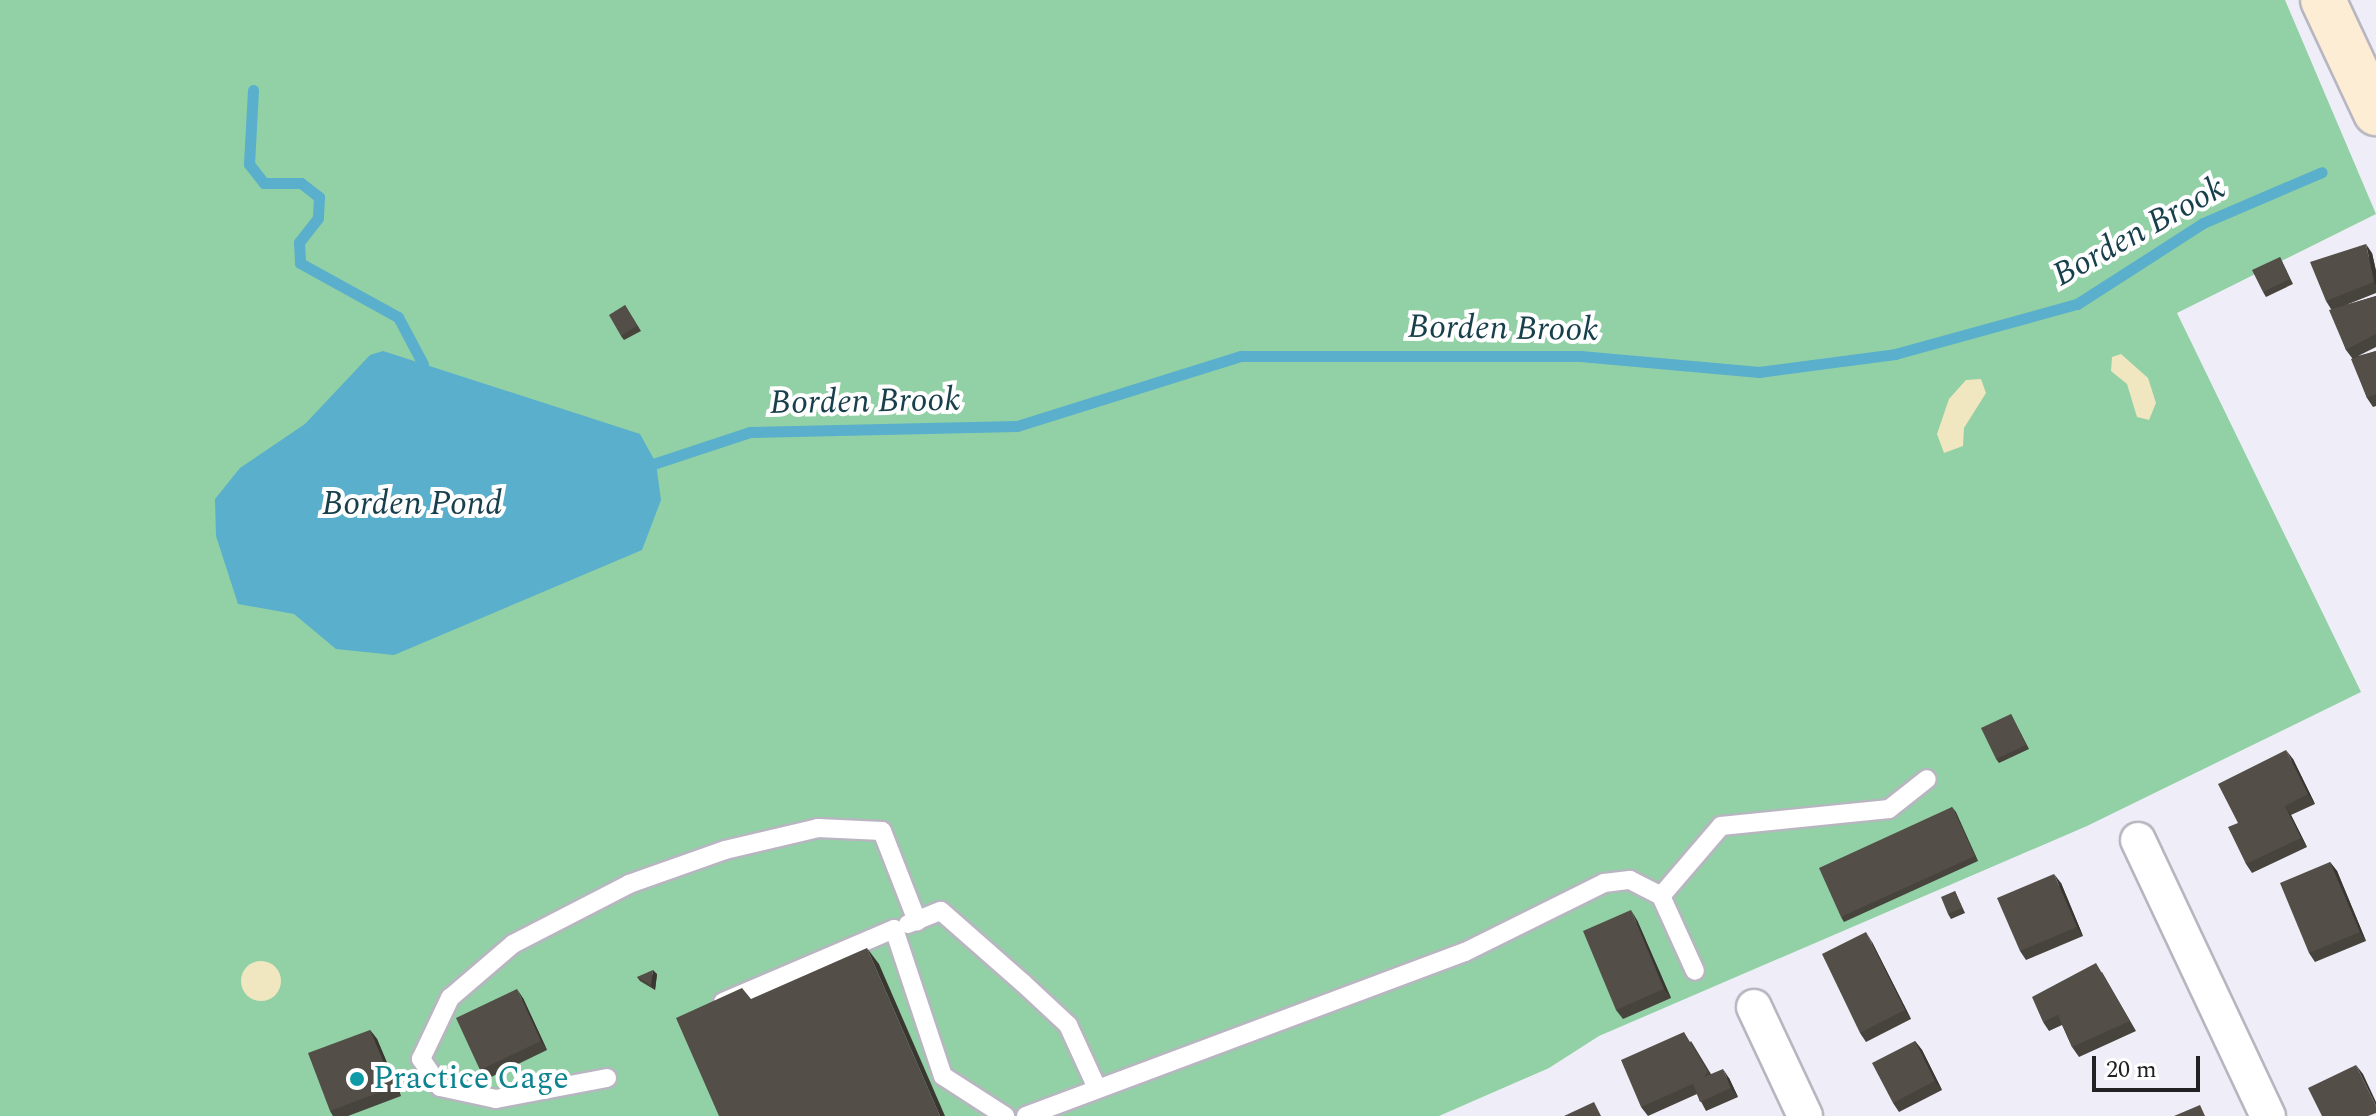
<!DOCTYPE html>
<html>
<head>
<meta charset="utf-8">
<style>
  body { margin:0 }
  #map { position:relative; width:2376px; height:1116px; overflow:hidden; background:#efeef8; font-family:Spectral,serif }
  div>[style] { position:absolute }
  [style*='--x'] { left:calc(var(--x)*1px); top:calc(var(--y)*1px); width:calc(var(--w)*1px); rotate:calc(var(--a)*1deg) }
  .green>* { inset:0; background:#92d0a6 }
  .sand>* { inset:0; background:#f0e6c0 }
  .round { border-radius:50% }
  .water>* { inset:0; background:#59afcc }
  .stream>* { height:11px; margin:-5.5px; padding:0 5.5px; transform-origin:5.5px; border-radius:5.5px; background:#59afcc }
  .roads { filter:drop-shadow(2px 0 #b7b6c0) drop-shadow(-2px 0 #b7b6c0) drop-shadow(0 2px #b7b6c0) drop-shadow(0 -2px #b7b6c0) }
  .lane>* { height:18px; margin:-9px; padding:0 9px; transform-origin:9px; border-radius:9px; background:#fff }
  .street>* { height:34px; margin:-17px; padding:0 17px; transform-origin:17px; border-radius:17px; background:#fff }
  .secondary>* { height:44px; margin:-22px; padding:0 22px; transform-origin:22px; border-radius:22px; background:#fdedd4 }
  .wall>* { inset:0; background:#47433d }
  .shaded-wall>* { inset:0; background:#3a3732 }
  .building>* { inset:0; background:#534e47 }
  .dots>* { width:22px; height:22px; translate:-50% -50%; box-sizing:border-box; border:4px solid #fff; border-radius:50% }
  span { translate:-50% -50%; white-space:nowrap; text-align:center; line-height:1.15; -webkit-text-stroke:8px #fff; paint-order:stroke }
  .culture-label { font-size:32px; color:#0d838f }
  .left { translate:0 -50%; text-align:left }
  .water-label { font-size:34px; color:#183f4c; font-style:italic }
  .scale { position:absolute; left:2092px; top:1056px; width:108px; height:36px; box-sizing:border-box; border:4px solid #222225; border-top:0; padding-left:10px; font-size:24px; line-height:28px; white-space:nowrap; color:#222225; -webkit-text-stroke:6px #fff; paint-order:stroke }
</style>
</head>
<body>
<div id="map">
  <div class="green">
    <div style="clip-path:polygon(0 0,2285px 0,2376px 214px,2177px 313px,2361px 692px,2087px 826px,1599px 1036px,1549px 1068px,1439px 1116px,0 1116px)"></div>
  </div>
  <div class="sand">
    <div style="clip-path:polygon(2121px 354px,2148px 378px,2156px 403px,2149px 420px,2137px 417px,2127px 384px,2111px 371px,2112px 357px)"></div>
    <div style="clip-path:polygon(1981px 379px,1986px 393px,1964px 428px,1963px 446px,1944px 453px,1937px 434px,1949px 399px,1966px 380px)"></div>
    <div class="round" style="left:241px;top:961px;width:40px;height:40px"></div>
  </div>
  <div class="water">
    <div style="clip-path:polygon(383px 351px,640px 434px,656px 463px,661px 500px,642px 550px,394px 655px,336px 649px,294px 614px,238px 604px,216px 536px,215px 499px,240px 468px,305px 424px,370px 355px)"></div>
  </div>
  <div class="stream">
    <div style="--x:253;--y:90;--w:74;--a:93.1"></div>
    <div style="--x:249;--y:164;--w:24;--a:52"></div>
    <div style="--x:264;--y:183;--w:37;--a:0"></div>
    <div style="--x:301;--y:183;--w:23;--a:38"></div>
    <div style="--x:319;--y:197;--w:21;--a:93"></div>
    <div style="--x:318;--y:218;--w:31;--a:128"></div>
    <div style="--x:299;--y:242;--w:21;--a:87"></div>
    <div style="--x:300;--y:263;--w:112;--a:28.9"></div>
    <div style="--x:398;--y:317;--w:53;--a:62"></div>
    <div style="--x:656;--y:463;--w:99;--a:-18.3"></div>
    <div style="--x:750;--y:432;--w:267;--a:-1.3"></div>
    <div style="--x:1017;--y:426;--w:235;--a:-17.4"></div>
    <div style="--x:1241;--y:356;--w:339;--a:0"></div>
    <div style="--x:1580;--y:356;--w:180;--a:5.1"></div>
    <div style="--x:1759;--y:372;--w:137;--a:-7.5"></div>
    <div style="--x:1895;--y:354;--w:189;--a:-15.4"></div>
    <div style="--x:2077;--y:304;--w:150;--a:-32.7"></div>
    <div style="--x:2203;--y:223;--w:129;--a:-23.2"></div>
  </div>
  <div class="roads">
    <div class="lane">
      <div style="--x:1661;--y:896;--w:92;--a:-49.4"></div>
      <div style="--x:1721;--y:826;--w:169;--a:-5.8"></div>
      <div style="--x:1889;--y:809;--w:48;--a:-38.3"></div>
      <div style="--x:908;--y:924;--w:35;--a:-22"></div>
      <div style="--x:941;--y:911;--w:109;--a:41.3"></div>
      <div style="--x:1023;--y:983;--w:62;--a:43"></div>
      <div style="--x:1068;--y:1025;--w:67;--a:65.3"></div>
      <div style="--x:723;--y:1002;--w:186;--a:-23.1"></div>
      <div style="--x:894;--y:929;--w:155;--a:71.6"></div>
      <div style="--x:943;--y:1076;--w:74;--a:32.8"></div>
      <div style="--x:607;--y:1078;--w:113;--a:169.3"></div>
      <div style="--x:496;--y:1099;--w:57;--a:-167.9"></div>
      <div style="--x:440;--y:1087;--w:34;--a:-124"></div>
      <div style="--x:421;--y:1059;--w:68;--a:-64.6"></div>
      <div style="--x:450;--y:998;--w:83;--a:-40.6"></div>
      <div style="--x:513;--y:944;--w:131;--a:-27.3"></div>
      <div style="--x:629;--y:884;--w:102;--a:-19.5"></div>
      <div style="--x:725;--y:850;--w:96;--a:-13.3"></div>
      <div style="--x:818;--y:828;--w:64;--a:2.7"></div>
      <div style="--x:882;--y:831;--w:97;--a:68.7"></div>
      <div style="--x:1026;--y:1116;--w:469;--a:-20.5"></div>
      <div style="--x:1465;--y:952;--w:155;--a:-26.4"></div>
      <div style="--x:1604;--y:883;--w:26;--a:-7"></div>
      <div style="--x:1630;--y:880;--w:35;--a:27"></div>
      <div style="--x:1661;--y:896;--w:82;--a:65.6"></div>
    </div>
    <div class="street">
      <div style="--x:2138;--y:840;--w:305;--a:64.8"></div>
      <div style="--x:1754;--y:1007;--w:120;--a:64.9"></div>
    </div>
    <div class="secondary">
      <div style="--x:2323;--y:0;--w:125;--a:64.9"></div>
    </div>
  </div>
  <div class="wall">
    <div style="clip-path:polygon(2372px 253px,2376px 271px,2376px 293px,2346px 305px,2376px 296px,2376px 347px,2358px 356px,2376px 351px,2376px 406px,2373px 407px,2367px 398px,2352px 358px,2346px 350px,2331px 309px,2326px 301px)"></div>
    <div style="clip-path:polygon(2280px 257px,2293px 284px,2266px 297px,2263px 292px)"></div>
    <div style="clip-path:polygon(625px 305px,641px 331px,624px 340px,621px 336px)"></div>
    <div style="clip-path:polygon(2011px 714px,2029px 749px,1999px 763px,1996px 759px)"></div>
    <div style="clip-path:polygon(2293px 759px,2315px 804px,2291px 815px,2307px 847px,2252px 873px,2246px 864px,2238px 823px)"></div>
    <div style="clip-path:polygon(1952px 807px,1978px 861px,1844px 922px,1841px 917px)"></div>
    <div style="clip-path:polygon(2330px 862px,2337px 871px,2366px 941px,2315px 962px,2309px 953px)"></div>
    <div style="clip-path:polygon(2061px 883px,2083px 936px,2026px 960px,2020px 951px)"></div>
    <div style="clip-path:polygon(1955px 891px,1965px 913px,1951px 919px,1948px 914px)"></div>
    <div style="clip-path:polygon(1637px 920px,1671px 998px,1623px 1019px,1616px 1010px)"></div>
    <div style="clip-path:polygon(1872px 942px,1911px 1019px,1866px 1042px,1860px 1033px)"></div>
    <div style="clip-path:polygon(2102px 972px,2136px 1031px,2079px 1057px,2072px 1047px,2062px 1025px,2049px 1031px,2043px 1022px)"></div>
    <div style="clip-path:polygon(657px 974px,655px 990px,640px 981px,637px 977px)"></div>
    <div style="clip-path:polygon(523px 998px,547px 1050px,487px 1079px,480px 1070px)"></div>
    <div style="clip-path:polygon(370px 1030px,377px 1039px,401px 1096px,348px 1116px,333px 1116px,330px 1111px)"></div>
    <div style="clip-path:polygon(1691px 1041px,1711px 1074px,1729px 1078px,1738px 1097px,1706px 1111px,1697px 1094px,1648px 1116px,1641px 1107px)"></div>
    <div style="clip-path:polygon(1915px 1041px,1922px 1050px,1942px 1090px,1899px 1112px,1893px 1103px)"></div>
  </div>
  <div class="shaded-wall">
    <div style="clip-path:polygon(2366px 244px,2372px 253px,2376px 271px,2376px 285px,2374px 282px)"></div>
    <div style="clip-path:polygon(2286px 750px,2293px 759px,2315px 804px,2308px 794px)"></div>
    <div style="clip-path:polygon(2285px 806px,2291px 815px,2307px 847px,2301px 838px)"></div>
    <div style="clip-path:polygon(1952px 807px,1956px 812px,1978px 861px,1975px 856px)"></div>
    <div style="clip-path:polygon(2330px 862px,2337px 871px,2366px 941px,2360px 932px)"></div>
    <div style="clip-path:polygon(2054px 874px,2061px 883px,2083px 936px,2077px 927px)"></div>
    <div style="clip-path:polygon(1631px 910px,1637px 920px,1671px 998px,1664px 989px)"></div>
    <div style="clip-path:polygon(1866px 932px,1872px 942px,1911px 1019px,1905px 1010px)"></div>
    <div style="clip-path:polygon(867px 948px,879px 964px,945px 1116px,940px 1116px)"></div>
    <div style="clip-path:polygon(653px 970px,657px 974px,655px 990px,651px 985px)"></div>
    <div style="clip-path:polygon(517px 989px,523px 998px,547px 1050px,541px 1041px)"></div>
    <div style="clip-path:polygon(370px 1030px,377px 1039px,401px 1096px,394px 1087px)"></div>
    <div style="clip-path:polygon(1915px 1041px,1922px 1050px,1942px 1090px,1935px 1081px)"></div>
    <div style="clip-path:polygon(2356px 1065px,2363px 1074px,2376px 1102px,2376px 1106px)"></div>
    <div style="clip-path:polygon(1723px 1069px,1729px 1078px,1738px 1097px,1731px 1088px)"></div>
  </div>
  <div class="building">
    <div style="clip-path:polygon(2366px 244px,2374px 282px,2326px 301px,2310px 262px)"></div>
    <div style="clip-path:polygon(2280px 257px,2290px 279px,2263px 292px,2252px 270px)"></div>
    <div style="clip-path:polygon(2376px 296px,2376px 334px,2346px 350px,2329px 310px)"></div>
    <div style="clip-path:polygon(625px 305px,637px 326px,621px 336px,609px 315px)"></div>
    <div style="clip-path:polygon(2376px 351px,2376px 394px,2367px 398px,2351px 359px)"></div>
    <div style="clip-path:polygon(2011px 714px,2026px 745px,1996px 759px,1981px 728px)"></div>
    <div style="clip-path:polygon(2286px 750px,2308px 794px,2285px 806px,2301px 838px,2246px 864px,2228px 827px,2238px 823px,2218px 784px)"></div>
    <div style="clip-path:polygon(1952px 807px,1975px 856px,1841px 917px,1819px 868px)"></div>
    <div style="clip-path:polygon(2330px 862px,2360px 932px,2309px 953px,2280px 883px)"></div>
    <div style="clip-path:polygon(2054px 874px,2077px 927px,2020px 951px,1997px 898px)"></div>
    <div style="clip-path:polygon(1955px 891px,1962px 908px,1948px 914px,1941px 897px)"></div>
    <div style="clip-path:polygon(1631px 910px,1664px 989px,1616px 1010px,1583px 931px)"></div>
    <div style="clip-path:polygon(1866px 932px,1905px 1010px,1860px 1033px,1822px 954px)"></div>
    <div style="clip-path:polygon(867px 948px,940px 1116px,719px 1116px,676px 1018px,742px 988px,751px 999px)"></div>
    <div style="clip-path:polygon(2096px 963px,2130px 1021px,2072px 1047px,2058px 1015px,2043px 1022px,2032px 997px)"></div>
    <div style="clip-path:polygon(653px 970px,651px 985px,637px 977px)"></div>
    <div style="clip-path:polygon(517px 989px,541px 1041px,480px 1070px,456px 1018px)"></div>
    <div style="clip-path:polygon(370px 1030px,394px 1087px,330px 1111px,308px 1053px)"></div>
    <div style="clip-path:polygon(1684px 1032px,1708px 1072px,1704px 1077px,1723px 1069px,1731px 1088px,1700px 1102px,1693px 1084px,1641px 1107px,1621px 1060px)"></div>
    <div style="clip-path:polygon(1915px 1041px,1935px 1081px,1893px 1103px,1872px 1063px)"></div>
    <div style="clip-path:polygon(2356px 1065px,2376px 1106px,2376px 1113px,2368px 1116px,2322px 1116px,2308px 1088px)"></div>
    <div style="clip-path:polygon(1594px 1102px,1601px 1116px,1564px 1116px)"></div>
    <div style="clip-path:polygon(2200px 1105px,2205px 1116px,2174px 1116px)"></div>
  </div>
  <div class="dots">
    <div style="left:357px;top:1079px;background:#0f9aa8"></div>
  </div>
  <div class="culture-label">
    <span class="left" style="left:373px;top:1079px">Practice Cage</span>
  </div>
  <div class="water-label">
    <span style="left:2139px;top:232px;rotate:-29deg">Borden Brook</span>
    <span style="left:1503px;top:329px;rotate:1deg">Borden Brook</span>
    <span style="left:865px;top:402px;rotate:-1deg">Borden Brook</span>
    <span style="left:412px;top:505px">Borden Pond</span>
  </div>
  <div class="scale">20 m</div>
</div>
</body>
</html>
